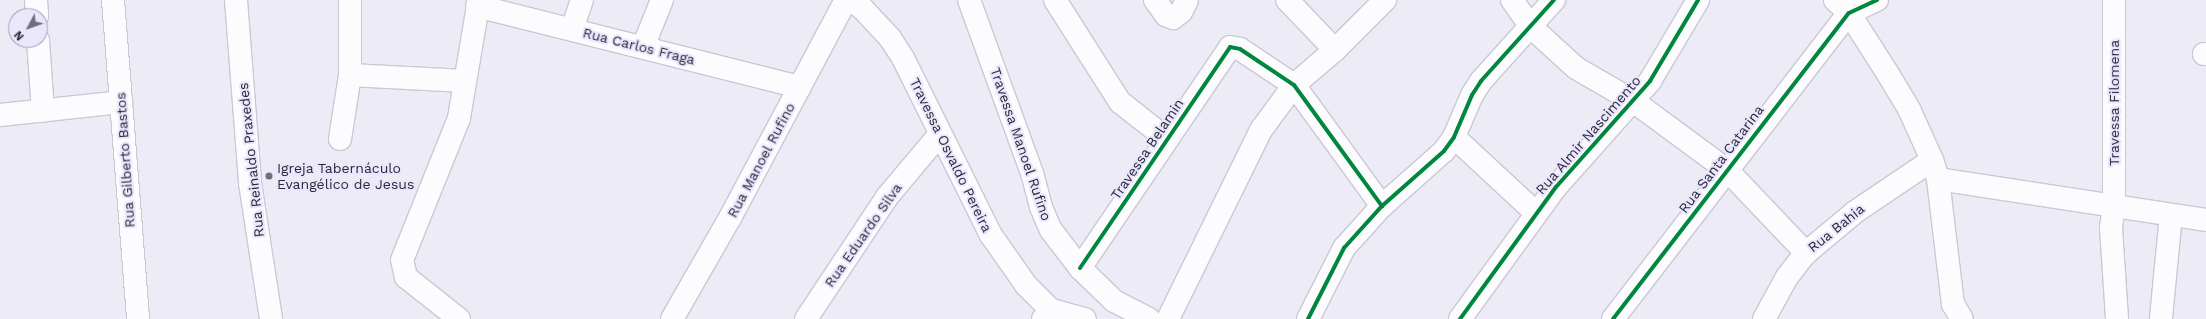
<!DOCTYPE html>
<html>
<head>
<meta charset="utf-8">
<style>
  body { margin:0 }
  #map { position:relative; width:2206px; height:319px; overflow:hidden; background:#edebf6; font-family:"Work Sans",sans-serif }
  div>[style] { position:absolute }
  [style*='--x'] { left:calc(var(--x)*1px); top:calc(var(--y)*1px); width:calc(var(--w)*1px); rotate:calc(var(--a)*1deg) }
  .roads { filter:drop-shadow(1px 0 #cac8d5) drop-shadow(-1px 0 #cac8d5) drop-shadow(0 1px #cac8d5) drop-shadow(0 -1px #cac8d5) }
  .minor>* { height:22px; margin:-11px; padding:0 11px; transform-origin:11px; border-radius:11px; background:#fcfcfe }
  .major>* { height:22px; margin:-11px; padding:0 11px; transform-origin:11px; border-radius:11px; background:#fcfcfe }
  .cycleway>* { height:4px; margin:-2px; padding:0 2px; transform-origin:2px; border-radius:2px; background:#00873e }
  .dots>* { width:11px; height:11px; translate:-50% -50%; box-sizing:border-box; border:2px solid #eae6fb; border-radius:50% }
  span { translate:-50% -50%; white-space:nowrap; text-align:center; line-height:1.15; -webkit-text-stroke:4px #eae6fb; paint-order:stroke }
  .street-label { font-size:14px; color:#2d293c }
  .poi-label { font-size:14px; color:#2d293c }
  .left { translate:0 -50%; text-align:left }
  .north { position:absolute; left:8px; top:8px; width:40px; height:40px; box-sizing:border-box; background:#eae6fb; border:1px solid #9e9aaf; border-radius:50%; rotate:229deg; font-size:11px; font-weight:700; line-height:16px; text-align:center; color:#2d293c }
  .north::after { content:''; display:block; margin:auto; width:14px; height:18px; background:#706d7d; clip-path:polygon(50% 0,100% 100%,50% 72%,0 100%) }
</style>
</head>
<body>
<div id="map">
  <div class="roads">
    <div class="minor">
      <div style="--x:36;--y:0;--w:16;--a:86"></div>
      <div style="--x:113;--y:0;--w:320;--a:85.5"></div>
      <div style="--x:236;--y:0;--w:184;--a:85.6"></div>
      <div style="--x:250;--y:183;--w:138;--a:81.2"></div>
      <div style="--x:851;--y:0;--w:15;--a:37"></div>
      <div style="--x:863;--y:9;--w:40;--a:47"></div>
      <div style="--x:890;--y:38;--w:24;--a:57"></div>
      <div style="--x:903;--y:58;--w:198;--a:63.6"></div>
      <div style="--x:991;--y:235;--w:61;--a:55"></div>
      <div style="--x:1026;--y:285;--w:35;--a:45"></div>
      <div style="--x:969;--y:0;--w:184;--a:70"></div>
      <div style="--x:1032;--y:173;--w:35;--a:75"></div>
      <div style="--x:1041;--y:207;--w:25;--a:67"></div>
      <div style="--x:1051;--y:230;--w:48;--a:52.7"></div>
      <div style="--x:1080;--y:268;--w:47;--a:44.1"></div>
      <div style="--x:1114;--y:301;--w:39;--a:27"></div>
      <div style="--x:1055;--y:0;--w:121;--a:57.5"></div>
      <div style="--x:1120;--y:102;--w:60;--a:38.2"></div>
      <div style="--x:1155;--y:0;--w:19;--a:54"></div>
      <div style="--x:1166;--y:15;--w:8;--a:23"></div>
      <div style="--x:1173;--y:18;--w:10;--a:-37"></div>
      <div style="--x:1181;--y:12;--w:13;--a:-63"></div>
      <div style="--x:1512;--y:0;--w:33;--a:55"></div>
      <div style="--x:1531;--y:27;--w:61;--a:42.3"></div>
      <div style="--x:1576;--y:68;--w:66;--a:30.1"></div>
      <div style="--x:1633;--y:101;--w:117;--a:36.3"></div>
      <div style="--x:1727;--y:170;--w:115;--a:46.4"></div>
      <div style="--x:1835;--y:0;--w:19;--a:43"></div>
      <div style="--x:1849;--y:13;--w:72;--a:57.4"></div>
      <div style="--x:1888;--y:74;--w:41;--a:59"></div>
      <div style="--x:1909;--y:109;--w:56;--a:65.7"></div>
      <div style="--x:1932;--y:160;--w:20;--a:72"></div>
      <div style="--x:1938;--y:179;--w:126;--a:83.2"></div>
      <div style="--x:1953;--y:304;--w:17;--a:59"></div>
      <div style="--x:2114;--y:0;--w:206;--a:90"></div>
      <div style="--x:2114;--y:206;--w:22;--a:98"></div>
      <div style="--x:2111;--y:228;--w:91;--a:86.2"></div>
      <div style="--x:477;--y:6;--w:333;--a:14.1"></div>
      <div style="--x:572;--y:29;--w:31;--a:-71"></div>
      <div style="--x:38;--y:40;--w:71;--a:86"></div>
      <div style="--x:643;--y:47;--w:51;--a:-68"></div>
      <div style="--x:1335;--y:50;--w:71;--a:-45"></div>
      <div style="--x:2204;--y:54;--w:2;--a:0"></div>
      <div style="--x:350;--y:75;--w:115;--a:3"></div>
      <div style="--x:0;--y:115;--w:122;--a:-6.1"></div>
      <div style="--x:1454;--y:137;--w:112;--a:42.8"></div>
      <div style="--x:340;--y:139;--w:65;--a:-81.1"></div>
      <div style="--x:350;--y:75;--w:75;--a:-90"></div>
      <div style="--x:1938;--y:179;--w:271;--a:8.7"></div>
      <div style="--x:1080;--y:268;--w:267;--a:-55.8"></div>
      <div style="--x:1230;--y:47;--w:10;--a:11"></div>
      <div style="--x:1240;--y:49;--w:65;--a:33.7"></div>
      <div style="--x:1294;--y:85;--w:150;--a:54"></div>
      <div style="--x:2161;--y:318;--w:103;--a:-84.5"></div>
      <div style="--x:459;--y:319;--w:68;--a:-141.6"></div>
      <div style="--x:406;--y:277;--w:17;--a:-103"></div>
      <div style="--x:402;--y:260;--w:153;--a:-68.1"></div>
      <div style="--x:459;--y:118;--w:120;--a:-80.4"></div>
      <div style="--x:806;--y:319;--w:146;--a:-56.4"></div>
      <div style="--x:887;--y:197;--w:81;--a:-50"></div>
      <div style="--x:1043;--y:319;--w:12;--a:-48"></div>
      <div style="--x:1051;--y:310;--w:35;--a:15"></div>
      <div style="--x:1168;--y:319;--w:211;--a:-63.8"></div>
      <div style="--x:1261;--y:130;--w:56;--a:-53.7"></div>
      <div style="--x:1294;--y:85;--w:54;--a:-40.5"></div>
      <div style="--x:1335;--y:50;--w:69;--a:-133.8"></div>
      <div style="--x:1308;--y:319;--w:80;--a:-63.1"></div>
      <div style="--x:1344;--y:248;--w:57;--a:-47.9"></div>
      <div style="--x:1382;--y:206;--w:83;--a:-41.6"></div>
      <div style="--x:1444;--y:151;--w:17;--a:-54"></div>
      <div style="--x:1454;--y:137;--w:46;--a:-66.8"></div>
      <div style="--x:1472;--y:95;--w:17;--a:-57"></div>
      <div style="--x:1481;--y:81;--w:109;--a:-48"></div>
      <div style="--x:1460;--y:319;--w:163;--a:-54"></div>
      <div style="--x:1556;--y:187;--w:142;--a:-48.4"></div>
      <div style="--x:1650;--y:81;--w:94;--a:-59.3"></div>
      <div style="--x:1613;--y:319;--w:386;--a:-52.4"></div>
      <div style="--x:1849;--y:13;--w:31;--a:-25"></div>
      <div style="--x:1764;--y:319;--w:48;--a:-61.3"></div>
      <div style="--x:1787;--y:277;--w:31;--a:-52"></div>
      <div style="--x:1806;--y:253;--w:64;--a:-39.9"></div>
      <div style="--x:1855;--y:212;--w:93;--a:-34"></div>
    </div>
    <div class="major">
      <div style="--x:672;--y:319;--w:119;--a:-60.2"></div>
      <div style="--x:731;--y:216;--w:245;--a:-62"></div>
    </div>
  </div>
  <div class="cycleway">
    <div style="--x:1080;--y:268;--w:267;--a:-55.8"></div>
    <div style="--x:1230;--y:47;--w:10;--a:11"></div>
    <div style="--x:1240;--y:49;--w:65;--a:33.7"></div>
    <div style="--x:1294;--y:85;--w:150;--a:54"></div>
    <div style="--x:1308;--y:319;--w:80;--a:-63.1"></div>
    <div style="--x:1344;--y:248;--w:57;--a:-47.9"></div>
    <div style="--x:1382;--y:206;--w:83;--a:-41.6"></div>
    <div style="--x:1444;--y:151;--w:17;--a:-54"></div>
    <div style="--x:1454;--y:137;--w:46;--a:-66.8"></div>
    <div style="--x:1472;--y:95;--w:17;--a:-57"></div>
    <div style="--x:1481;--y:81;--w:109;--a:-48"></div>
    <div style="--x:1460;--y:319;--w:163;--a:-54"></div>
    <div style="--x:1556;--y:187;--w:142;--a:-48.4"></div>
    <div style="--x:1650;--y:81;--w:94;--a:-59.3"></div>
    <div style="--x:1613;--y:319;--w:386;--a:-52.4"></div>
    <div style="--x:1849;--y:13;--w:31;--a:-25"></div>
  </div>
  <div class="dots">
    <div style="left:269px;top:176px;background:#706d7d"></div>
  </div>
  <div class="street-label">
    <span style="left:639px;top:46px;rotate:14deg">Rua Carlos Fraga</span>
    <span style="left:2114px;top:103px;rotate:-90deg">Travessa Filomena</span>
    <span style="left:1588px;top:135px;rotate:-49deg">Rua Almir Nascimento</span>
    <span style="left:1021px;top:144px;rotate:71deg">Travessa Manoel Rufino</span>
    <span style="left:1147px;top:149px;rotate:-56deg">Travessa Belamin</span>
    <span style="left:951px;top:155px;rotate:64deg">Travessa Osvaldo Pereira</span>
    <span style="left:1721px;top:159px;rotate:-53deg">Rua Santa Catarina</span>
    <span style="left:125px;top:160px;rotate:-94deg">Rua Gilberto Bastos</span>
    <span style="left:251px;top:160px;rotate:-96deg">Rua Reinaldo Praxedes</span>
    <span style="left:761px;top:160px;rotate:-62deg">Rua Manoel Rufino</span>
    <span style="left:1836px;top:228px;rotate:-39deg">Rua Bahia</span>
    <span style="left:863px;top:235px;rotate:-55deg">Rua Eduardo Silva</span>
  </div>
  <div class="poi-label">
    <span class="left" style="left:277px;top:176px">Igreja Tabernáculo<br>Evangélico de Jesus</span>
  </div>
  <div class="north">N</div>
</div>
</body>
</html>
